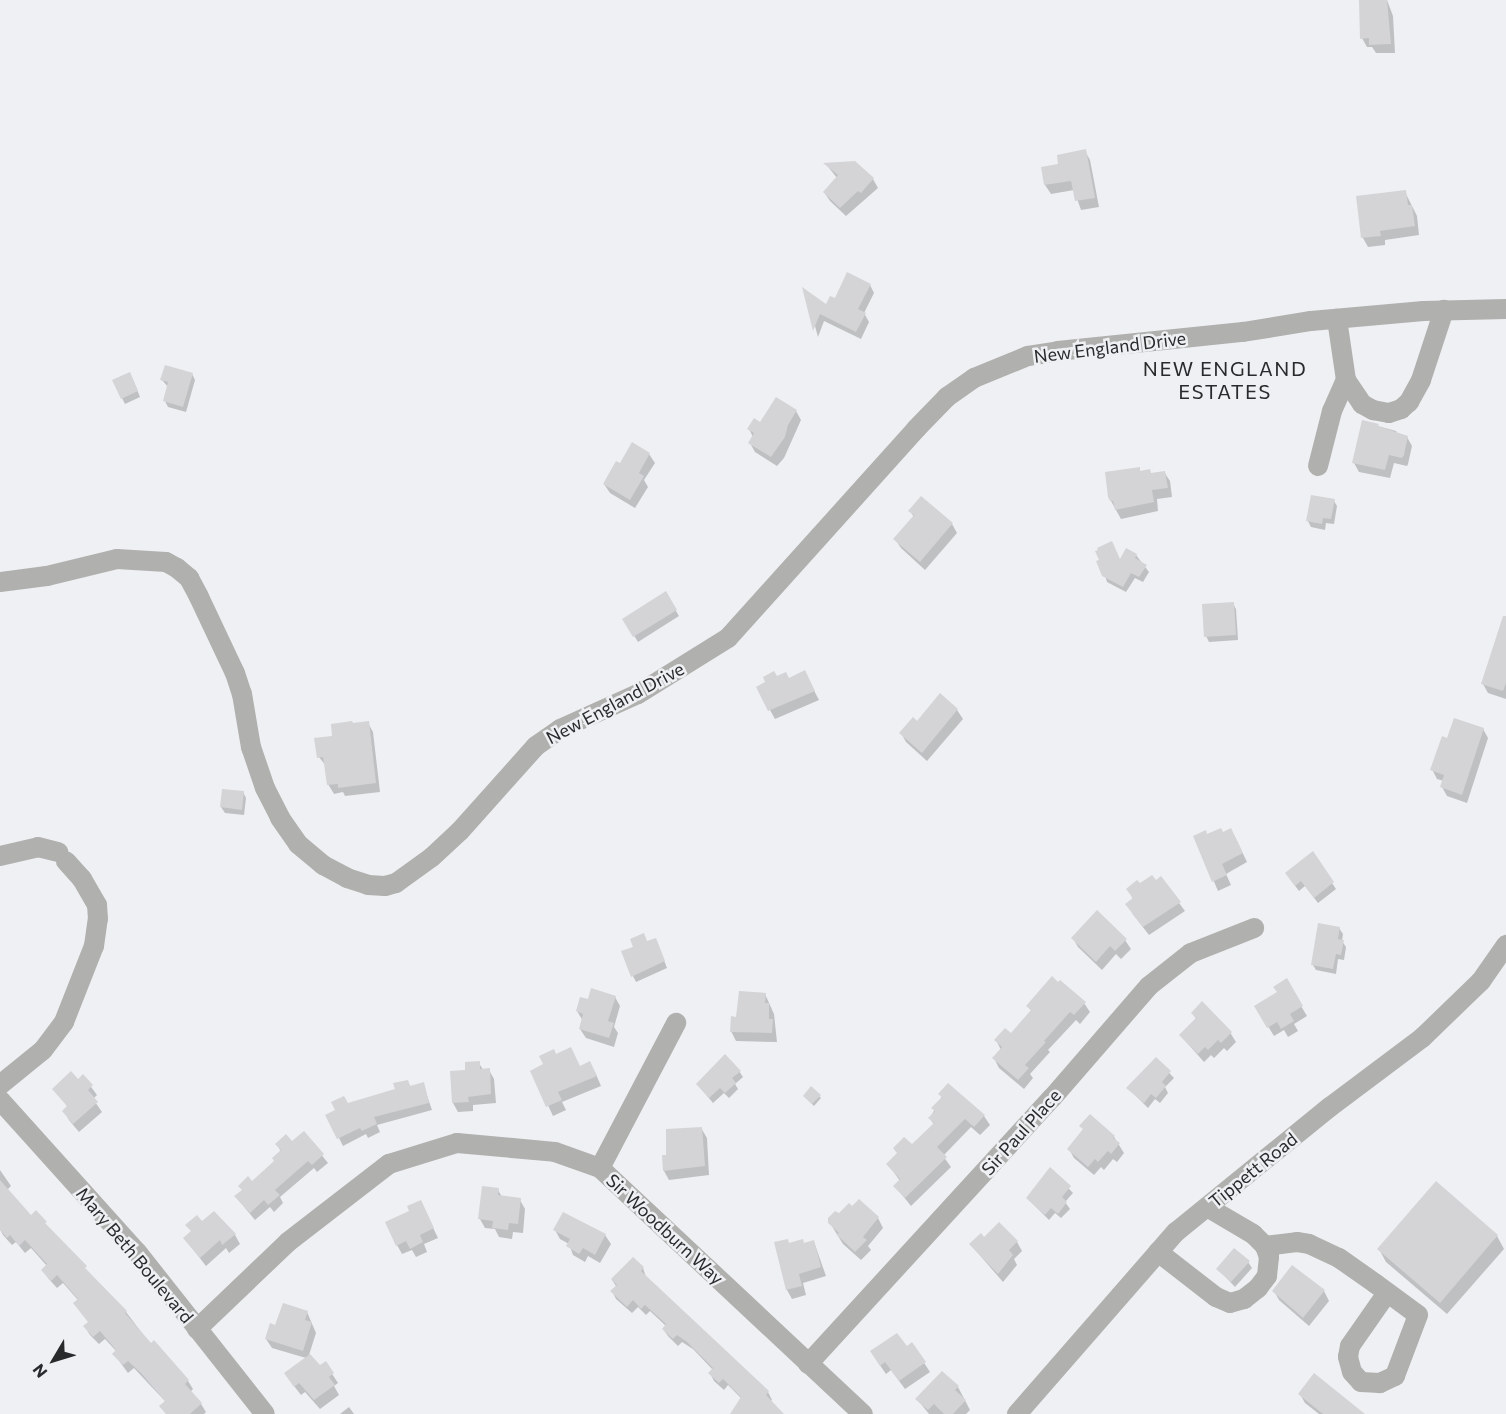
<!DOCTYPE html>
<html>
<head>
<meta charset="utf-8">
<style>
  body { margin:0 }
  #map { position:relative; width:1506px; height:1414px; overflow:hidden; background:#eef0f3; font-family:Commissioner,sans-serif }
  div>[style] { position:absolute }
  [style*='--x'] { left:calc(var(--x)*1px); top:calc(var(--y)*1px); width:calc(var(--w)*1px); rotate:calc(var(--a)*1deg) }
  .shadow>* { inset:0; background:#0003 }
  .building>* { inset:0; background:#d4d3d6 }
  .minor>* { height:20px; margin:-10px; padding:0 10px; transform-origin:10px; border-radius:10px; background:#b0b0ae }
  span { translate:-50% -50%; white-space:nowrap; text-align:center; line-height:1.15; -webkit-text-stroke:5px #eef0f3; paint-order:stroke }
  .street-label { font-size:18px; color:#292a2b }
  .neighbourhood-label { font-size:20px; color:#292a2b; letter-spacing:1.5px }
  .north { position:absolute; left:24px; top:1330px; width:60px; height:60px; -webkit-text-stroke:4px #eef0f3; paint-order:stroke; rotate:232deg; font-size:16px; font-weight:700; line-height:24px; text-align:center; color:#292a2b }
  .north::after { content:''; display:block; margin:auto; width:21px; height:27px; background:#292a2b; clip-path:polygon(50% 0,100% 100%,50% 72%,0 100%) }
</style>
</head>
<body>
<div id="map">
  <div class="shadow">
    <div style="clip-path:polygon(1360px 0,1387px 0,1393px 16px,1395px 53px,1376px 53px,1372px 47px,1367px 47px,1362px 38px)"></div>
    <div style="clip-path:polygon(1085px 151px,1090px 160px,1099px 207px,1081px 210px,1074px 190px,1051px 194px,1045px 185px,1060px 165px)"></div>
    <div style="clip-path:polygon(855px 163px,873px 179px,878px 188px,846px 216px,830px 201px,824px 192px,837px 178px,826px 164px)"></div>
    <div style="clip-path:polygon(1405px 192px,1417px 216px,1419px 235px,1385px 240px,1385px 245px,1368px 247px,1363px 238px,1358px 197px)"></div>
    <div style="clip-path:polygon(870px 285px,874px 293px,864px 313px,869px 322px,861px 339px,824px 321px,818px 337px,805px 290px,827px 306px)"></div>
    <div style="clip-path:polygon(192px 374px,195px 380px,186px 412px,168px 407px,165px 401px,168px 387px,162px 380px)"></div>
    <div style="clip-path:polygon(133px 380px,140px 397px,125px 404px,122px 398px)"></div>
    <div style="clip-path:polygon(796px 411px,801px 420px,784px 458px,777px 466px,755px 452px,750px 443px,753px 437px,749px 429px)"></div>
    <div style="clip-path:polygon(1363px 422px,1396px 431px,1398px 435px,1407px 437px,1412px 446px,1408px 464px,1407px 466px,1394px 463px,1390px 478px,1359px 472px,1354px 463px)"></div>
    <div style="clip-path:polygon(649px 454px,655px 463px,644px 480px,648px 487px,635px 508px,610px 493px,604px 484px,620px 465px)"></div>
    <div style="clip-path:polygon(1139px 469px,1141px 472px,1151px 474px,1164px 472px,1170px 481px,1172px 497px,1157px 499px,1158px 511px,1121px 519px,1111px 501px)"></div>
    <div style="clip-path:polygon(921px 498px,952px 524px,957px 533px,925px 570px,901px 548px,895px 539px,914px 517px,910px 511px)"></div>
    <div style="clip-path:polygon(1334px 501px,1337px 506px,1334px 524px,1326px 523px,1325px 530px,1311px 527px,1308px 521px)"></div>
    <div style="clip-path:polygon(1136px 555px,1149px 572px,1143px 582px,1135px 578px,1126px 592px,1107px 582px,1101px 561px,1120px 561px)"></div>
    <div style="clip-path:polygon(665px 593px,679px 616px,638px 642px,624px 619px)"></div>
    <div style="clip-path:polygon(1233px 604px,1236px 609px,1238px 640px,1209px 642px,1206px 636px)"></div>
    <div style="clip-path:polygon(1506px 636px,1506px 699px,1488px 693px,1483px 684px)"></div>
    <div style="clip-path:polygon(777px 678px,809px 681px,819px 700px,775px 719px,770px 710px)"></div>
    <div style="clip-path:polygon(941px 695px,957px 710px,963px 719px,927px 761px,906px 742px,901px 733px,917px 723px)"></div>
    <div style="clip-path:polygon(368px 723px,373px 732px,380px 792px,345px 796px,343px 792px,334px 794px,328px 784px,326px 766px,319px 757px,334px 737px)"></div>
    <div style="clip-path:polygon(1483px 729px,1488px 738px,1467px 803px,1447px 796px,1442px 787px,1444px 781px,1437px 779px,1432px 769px,1448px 740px)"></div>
    <div style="clip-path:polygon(243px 792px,246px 798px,244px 815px,225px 813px,221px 807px)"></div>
    <div style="clip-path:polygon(1222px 834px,1236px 839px,1247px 862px,1226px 874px,1231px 885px,1218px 891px,1195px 837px)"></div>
    <div style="clip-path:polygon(1312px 853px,1336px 889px,1318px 903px,1305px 886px,1299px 891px,1290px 879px)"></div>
    <div style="clip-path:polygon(1128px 889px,1179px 903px,1185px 911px,1149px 935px,1132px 913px,1133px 899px)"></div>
    <div style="clip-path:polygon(1339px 928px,1343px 934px,1342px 941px,1346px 947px,1344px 960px,1338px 959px,1336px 974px,1316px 970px,1313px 965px)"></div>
    <div style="clip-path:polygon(1073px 938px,1125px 940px,1131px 949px,1121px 959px,1116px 954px,1102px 970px,1078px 947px)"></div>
    <div style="clip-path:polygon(647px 943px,658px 945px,667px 968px,636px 982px,633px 976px)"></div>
    <div style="clip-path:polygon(1286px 981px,1307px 1016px,1294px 1024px,1298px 1031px,1288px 1037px,1284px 1030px,1274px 1036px,1256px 1007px,1279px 993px)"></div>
    <div style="clip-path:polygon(765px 994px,774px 1014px,777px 1042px,736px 1041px,731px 1031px,737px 1018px)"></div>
    <div style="clip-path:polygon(615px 997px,620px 1006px,614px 1027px,618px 1033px,614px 1047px,586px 1038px,580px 1029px,583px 1021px,577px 1011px,589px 1001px)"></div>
    <div style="clip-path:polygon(1084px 1003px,1090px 1012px,1080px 1024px,1076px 1020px,1048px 1050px,1050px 1052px,1030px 1074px,1033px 1078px,1024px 1089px,999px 1068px,994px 1058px,1001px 1050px,996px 1040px,1011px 1035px,1032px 1012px,1028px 1006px)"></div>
    <div style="clip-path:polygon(1193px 1013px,1226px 1026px,1236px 1042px,1227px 1051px,1224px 1048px,1214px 1058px,1211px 1055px,1204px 1062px,1181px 1036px,1196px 1019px)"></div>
    <div style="clip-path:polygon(1156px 1059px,1174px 1078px,1165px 1087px,1168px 1093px,1160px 1103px,1155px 1099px,1148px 1108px,1128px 1088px)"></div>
    <div style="clip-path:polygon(479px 1063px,483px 1070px,489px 1070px,494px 1079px,496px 1103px,473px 1105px,473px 1111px,458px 1112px,453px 1103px,467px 1071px)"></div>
    <div style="clip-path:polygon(580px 1067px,595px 1072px,601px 1086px,562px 1102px,566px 1110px,553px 1116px,532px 1071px)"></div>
    <div style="clip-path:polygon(739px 1071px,743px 1077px,735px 1084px,738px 1089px,729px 1098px,724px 1093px,713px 1103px,697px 1084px)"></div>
    <div style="clip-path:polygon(83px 1076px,97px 1095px,93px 1099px,102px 1112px,79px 1132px,69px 1120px,64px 1111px,68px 1107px,54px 1089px,78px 1081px)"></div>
    <div style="clip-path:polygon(407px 1081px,411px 1087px,423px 1084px,432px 1110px,377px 1125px,380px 1132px,368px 1138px,366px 1134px,343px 1146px,339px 1138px,348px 1105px,396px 1090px)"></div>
    <div style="clip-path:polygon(948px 1085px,984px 1116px,990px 1125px,980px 1135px,971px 1127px,943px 1156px,951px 1167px,911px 1206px,895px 1186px,900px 1181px,888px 1164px,912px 1146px,934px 1125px,930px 1118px)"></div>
    <div style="clip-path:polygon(819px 1096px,821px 1098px,814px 1106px,806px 1098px)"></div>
    <div style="clip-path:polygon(1081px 1126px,1114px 1137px,1124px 1153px,1117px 1162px,1113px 1159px,1104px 1170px,1101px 1167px,1094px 1175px,1074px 1158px,1069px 1149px,1084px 1130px)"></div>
    <div style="clip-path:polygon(701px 1128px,707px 1138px,709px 1175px,669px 1180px,664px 1171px,663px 1156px,668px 1156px)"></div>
    <div style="clip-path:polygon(304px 1133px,328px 1163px,317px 1172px,314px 1168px,280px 1197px,283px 1203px,274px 1212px,270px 1207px,255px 1220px,236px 1197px,276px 1162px,281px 1152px,277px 1144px,292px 1143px)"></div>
    <div style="clip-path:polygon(1050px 1169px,1073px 1193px,1065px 1202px,1070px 1209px,1061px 1218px,1055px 1213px,1049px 1220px,1027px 1198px)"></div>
    <div style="clip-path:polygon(0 1170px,11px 1186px,7px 1190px,31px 1217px,36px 1212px,50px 1231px,126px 1312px,151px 1345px,164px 1353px,188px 1381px,193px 1389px,190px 1392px,201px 1404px,206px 1412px,204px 1414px,166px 1414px,161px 1406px,166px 1402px,147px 1382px,134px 1368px,128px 1373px,114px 1354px,117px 1352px,105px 1339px,99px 1344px,90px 1335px,85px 1327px,89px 1323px,78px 1300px,63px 1283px,57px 1288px,48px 1278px,43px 1270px,47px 1266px,31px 1248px,25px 1253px,16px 1242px,12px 1245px,3px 1235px,0 1229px)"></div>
    <div style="clip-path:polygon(1436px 1184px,1497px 1236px,1504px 1249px,1447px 1314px,1386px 1262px,1379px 1249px)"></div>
    <div style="clip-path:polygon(498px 1190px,502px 1197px,520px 1200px,525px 1209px,523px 1233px,513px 1232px,512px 1239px,499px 1237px,495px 1229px,485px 1228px,480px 1219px)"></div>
    <div style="clip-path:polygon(859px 1201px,878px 1218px,883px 1228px,868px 1246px,871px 1250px,861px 1260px,843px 1244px,830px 1223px)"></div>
    <div style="clip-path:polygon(425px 1211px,438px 1238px,424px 1244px,427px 1252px,416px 1257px,412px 1250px,402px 1254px,397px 1245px)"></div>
    <div style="clip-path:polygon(202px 1223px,235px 1235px,240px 1244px,229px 1253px,226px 1248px,206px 1266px,185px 1239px,192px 1232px,187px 1225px)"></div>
    <div style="clip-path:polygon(555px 1230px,605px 1235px,611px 1244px,600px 1263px,588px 1256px,585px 1262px,573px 1255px,569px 1244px,560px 1239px)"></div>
    <div style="clip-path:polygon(984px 1240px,1017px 1242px,1022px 1251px,1014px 1259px,1017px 1265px,1003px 1282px,971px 1245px)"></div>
    <div style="clip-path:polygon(814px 1242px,826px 1276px,803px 1283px,806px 1295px,792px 1299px,787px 1290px,776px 1243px,804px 1244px)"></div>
    <div style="clip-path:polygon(1248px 1262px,1252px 1268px,1235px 1287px,1218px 1269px)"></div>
    <div style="clip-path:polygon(1292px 1267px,1324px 1291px,1329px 1301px,1309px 1326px,1279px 1300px,1274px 1291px)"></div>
    <div style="clip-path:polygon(643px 1268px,646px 1277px,768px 1392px,772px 1400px,770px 1402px,782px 1414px,733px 1414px,742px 1399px,728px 1385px,724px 1390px,714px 1381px,710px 1373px,713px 1370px,693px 1349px,682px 1342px,678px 1346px,668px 1336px,663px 1329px,666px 1326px,650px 1311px,646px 1315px,638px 1307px,632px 1313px,616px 1299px,612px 1291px,616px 1286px,612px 1280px)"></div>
    <div style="clip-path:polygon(307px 1312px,316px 1333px,309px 1355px,319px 1367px,325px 1363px,338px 1383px,334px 1386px,339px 1395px,320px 1409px,305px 1392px,301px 1395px,291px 1382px,306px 1358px,272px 1348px,266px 1339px,276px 1327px)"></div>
    <div style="clip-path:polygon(912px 1344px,930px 1372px,905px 1389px,891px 1370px,886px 1374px,877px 1361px)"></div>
    <div style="clip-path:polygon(958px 1387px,970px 1410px,966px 1414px,929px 1414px,917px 1399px)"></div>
    <div style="clip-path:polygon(1300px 1394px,1363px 1414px,1319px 1414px,1305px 1403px)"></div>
    <div style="clip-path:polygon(349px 1407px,354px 1414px,340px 1414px)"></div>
  </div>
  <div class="building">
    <div style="clip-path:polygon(1359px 0,1387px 0,1391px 44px,1369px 45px,1369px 38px,1360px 39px)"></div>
    <div style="clip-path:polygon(1086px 149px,1095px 198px,1075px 201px,1071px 181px,1044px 185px,1041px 167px,1058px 164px,1057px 155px)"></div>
    <div style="clip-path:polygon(855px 161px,874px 178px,861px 193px,858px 191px,840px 208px,823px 192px,838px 175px,823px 163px)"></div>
    <div style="clip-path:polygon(1406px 190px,1408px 205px,1412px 205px,1415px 226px,1380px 231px,1381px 236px,1361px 238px,1356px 196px)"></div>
    <div style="clip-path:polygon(847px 272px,871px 284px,858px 309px,866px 313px,856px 332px,820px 314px,813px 331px,802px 287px,826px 304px,830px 296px,835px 298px)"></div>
    <div style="clip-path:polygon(165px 365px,193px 373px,183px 407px,163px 401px,168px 382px,160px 380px)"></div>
    <div style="clip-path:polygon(130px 372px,138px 391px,121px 399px,112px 380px)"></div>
    <div style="clip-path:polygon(776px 397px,797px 410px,788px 425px,785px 437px,771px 457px,748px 443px,754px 433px,747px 429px,754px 418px,760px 422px)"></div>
    <div style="clip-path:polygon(1362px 420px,1379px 424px,1378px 426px,1408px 436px,1404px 455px,1402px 458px,1389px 455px,1385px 470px,1352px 463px)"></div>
    <div style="clip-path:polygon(632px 442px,650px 453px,639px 473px,644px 476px,630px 500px,603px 484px,616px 461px,620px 463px)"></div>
    <div style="clip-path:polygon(1140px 467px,1140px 471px,1150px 469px,1151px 473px,1165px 471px,1168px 488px,1152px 490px,1154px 502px,1115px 510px,1113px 501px,1110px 501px,1108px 497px,1105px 472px)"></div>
    <div style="clip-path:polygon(1311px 495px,1335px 499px,1331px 519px,1323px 518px,1322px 524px,1306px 521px)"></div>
    <div style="clip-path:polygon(921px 496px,953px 523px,920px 562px,893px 539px,914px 515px,908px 511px)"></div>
    <div style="clip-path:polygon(1112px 541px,1120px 559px,1126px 548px,1137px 554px,1135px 558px,1147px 565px,1139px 577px,1131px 573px,1123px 587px,1102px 576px,1096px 561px,1099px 560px,1095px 551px,1098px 550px,1097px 548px)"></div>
    <div style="clip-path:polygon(666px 591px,677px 610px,633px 637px,622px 619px)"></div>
    <div style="clip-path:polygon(1234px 602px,1236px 635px,1204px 637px,1202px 604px)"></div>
    <div style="clip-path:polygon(1503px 616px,1506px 616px,1506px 683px,1503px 691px,1481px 684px)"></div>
    <div style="clip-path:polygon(805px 670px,815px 691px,768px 711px,756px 687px,765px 682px,763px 677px,774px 671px,777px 676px,786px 672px,789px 678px)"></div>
    <div style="clip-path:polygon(940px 693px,958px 709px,922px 753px,899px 733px,913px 717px,917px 721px)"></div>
    <div style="clip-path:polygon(1454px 718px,1484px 728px,1462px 795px,1440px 787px,1444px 775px,1430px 770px,1442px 736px,1447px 738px)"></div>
    <div style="clip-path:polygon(352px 721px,353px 723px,369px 721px,376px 783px,338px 788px,338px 784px,327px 785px,323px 757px,317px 758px,314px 738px,332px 736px,331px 724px)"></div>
    <div style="clip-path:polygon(222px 789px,244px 791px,242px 810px,220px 807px)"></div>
    <div style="clip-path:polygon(1221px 828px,1223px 832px,1231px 828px,1243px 853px,1222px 864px,1227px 875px,1212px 882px,1193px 836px,1206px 830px,1207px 834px)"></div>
    <div style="clip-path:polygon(1313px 851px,1334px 882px,1314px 898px,1301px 881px,1295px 886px,1285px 873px)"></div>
    <div style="clip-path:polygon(1152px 875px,1156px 880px,1161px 876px,1181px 902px,1143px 927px,1125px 904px,1133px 898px,1126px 889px,1137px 880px,1140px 883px)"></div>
    <div style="clip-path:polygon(1097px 910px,1127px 939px,1115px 951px,1110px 946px,1096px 962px,1071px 938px)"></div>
    <div style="clip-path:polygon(1318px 923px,1340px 927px,1338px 939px,1344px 940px,1341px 955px,1336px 954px,1333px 969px,1311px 965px)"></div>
    <div style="clip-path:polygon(644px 933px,647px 941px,656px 938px,665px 961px,631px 977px,621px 951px,633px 947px,630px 939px)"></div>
    <div style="clip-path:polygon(1052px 976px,1058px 982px,1060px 980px,1086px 1002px,1074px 1015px,1070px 1012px,1044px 1041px,1046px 1042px,1025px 1065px,1029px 1068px,1018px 1080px,992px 1058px,1002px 1047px,994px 1040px,1005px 1028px,1011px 1033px,1031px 1010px,1026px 1006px)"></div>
    <div style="clip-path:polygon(1287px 978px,1303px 1006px,1290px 1014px,1294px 1021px,1281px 1029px,1277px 1022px,1267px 1028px,1254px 1006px,1277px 992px,1273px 987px)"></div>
    <div style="clip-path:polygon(591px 988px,616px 996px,608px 1021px,614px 1023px,609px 1038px,579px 1029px,583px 1014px,576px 1011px,580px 997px,588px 999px)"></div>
    <div style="clip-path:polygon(739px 991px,766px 993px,765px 1003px,769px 1003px,769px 1019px,773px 1019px,772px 1033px,730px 1032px,731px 1016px,736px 1017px)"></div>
    <div style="clip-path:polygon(1202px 1001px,1232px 1032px,1221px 1043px,1218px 1040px,1208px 1050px,1205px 1047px,1198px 1054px,1179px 1035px,1196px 1018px,1191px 1013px)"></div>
    <div style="clip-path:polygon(571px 1047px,580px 1066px,590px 1061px,597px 1076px,558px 1092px,562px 1100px,546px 1107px,530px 1071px,543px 1064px,539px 1056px,554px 1049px,556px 1054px)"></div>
    <div style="clip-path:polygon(725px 1054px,741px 1071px,732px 1078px,736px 1083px,725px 1093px,720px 1088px,709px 1098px,696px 1084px)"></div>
    <div style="clip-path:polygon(1156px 1057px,1171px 1071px,1162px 1082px,1166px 1086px,1156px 1098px,1151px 1094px,1144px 1103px,1126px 1088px)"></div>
    <div style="clip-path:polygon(480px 1061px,480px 1069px,490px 1068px,491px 1094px,468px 1097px,469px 1102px,452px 1103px,450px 1071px,465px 1070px,465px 1062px)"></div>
    <div style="clip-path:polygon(71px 1071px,78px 1079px,83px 1074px,93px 1085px,88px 1090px,98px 1102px,73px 1124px,62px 1111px,67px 1106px,52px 1089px)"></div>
    <div style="clip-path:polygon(408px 1080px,410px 1086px,424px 1082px,429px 1103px,374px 1117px,377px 1124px,362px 1131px,360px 1128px,337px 1139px,325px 1115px,335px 1110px,331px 1102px,344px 1096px,348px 1103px,395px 1089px,393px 1083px)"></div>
    <div style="clip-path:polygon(948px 1083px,985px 1115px,974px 1127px,965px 1119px,937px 1147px,947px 1157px,905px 1198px,893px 1186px,900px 1179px,886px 1164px,897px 1153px,893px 1148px,904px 1137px,912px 1144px,934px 1123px,928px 1118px,935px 1111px,931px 1108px,942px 1097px,938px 1094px)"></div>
    <div style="clip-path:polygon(811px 1086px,821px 1095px,812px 1104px,803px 1096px)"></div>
    <div style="clip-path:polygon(1090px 1114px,1115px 1136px,1113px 1138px,1120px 1143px,1111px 1154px,1108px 1151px,1098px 1162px,1095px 1159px,1088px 1167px,1067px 1149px,1083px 1129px,1079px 1126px)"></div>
    <div style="clip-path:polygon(702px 1127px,705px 1166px,663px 1171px,662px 1155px,666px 1155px,666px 1129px)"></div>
    <div style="clip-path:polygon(304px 1131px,324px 1154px,312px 1165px,308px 1161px,275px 1190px,280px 1195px,268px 1205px,264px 1200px,250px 1213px,234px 1196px,242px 1190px,238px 1186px,248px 1176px,252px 1181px,274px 1161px,272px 1158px,281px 1150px,275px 1144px,286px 1134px,292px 1141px)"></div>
    <div style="clip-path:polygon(1050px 1167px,1071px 1186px,1062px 1197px,1067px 1202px,1058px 1214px,1051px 1208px,1045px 1215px,1026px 1198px)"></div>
    <div style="clip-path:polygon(0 1180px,31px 1215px,36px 1210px,47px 1222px,45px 1223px,87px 1266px,85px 1268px,127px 1311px,125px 1313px,151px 1343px,154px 1340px,189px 1380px,185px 1384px,202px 1403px,190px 1414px,166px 1414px,159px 1406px,165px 1401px,141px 1373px,128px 1361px,123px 1365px,112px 1354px,116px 1350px,100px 1331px,93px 1337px,83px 1326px,88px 1322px,73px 1303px,78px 1299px,57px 1275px,51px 1281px,41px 1270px,47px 1264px,25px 1240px,19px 1246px,10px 1235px,7px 1238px,0 1230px)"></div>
    <div style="clip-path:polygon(1436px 1181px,1498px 1235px,1440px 1303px,1377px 1249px)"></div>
    <div style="clip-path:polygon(482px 1186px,499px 1188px,498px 1195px,521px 1198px,518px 1224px,509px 1223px,508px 1230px,492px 1228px,493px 1221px,478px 1219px)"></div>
    <div style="clip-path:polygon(859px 1199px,879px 1217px,863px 1237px,867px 1240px,855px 1252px,836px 1234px,839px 1233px,828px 1223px,828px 1218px,835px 1211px,839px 1213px,849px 1203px,852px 1206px)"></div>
    <div style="clip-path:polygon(421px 1200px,434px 1228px,420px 1235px,423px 1242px,410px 1249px,406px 1241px,396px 1246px,385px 1222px,409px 1211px,407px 1206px)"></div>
    <div style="clip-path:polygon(214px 1211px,236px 1234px,222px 1245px,220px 1240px,200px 1258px,183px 1238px,191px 1231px,185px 1225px,197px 1215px,202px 1221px)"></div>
    <div style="clip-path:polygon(563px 1212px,606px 1234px,595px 1255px,583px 1248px,579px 1254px,566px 1246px,570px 1239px,553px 1230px)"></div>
    <div style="clip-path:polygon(999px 1222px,1018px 1241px,1009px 1250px,1013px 1255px,998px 1274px,969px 1244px,981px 1233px,984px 1237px)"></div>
    <div style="clip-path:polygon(788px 1239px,789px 1243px,803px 1239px,804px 1243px,814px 1240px,821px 1267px,799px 1274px,802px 1286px,786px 1290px,774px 1242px)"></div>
    <div style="clip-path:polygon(1234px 1248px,1250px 1261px,1231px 1282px,1216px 1269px)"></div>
    <div style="clip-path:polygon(633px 1257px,644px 1267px,641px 1271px,769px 1391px,766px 1395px,784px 1414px,730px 1414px,741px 1397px,723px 1379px,719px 1383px,708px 1373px,713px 1368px,687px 1342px,677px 1335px,673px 1339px,662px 1329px,666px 1324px,645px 1305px,641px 1309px,633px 1300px,627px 1307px,610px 1291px,617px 1285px,611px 1279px)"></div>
    <div style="clip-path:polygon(1292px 1265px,1325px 1290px,1303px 1318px,1272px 1291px)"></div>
    <div style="clip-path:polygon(283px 1303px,308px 1311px,305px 1320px,312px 1322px,303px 1351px,265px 1339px,270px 1323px,275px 1325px)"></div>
    <div style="clip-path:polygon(897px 1333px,907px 1346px,912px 1342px,926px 1362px,899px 1381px,885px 1362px,880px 1366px,870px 1351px)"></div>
    <div style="clip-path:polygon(310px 1354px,320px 1365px,326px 1361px,334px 1373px,329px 1377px,335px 1385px,314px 1400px,299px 1383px,294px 1387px,284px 1373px)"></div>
    <div style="clip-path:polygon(942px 1371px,959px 1386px,955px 1390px,966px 1400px,953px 1414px,944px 1414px,934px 1404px,928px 1410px,915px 1399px)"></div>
    <div style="clip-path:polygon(1314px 1373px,1365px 1414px,1323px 1414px,1298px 1394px)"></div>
  </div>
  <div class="minor">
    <div style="--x:1346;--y:380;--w:29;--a:56"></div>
    <div style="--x:1362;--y:404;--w:13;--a:29"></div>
    <div style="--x:1373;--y:410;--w:16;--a:11"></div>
    <div style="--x:1389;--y:413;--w:13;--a:-18"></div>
    <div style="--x:1401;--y:409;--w:11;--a:-41"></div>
    <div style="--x:1409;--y:402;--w:25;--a:-61"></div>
    <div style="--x:1421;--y:380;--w:74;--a:-71.8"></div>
    <div style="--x:1318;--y:466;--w:57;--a:-75.7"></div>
    <div style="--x:1332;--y:411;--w:34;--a:-66"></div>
    <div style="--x:1346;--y:380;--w:62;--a:-98.4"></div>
    <div style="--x:0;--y:582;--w:47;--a:-7.3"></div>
    <div style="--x:47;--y:576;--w:72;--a:-13.7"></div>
    <div style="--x:117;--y:559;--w:49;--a:3.5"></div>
    <div style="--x:166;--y:562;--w:13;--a:29"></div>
    <div style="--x:177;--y:568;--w:16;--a:40"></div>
    <div style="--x:189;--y:578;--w:21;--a:62"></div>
    <div style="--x:199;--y:597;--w:84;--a:64.7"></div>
    <div style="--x:235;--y:673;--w:22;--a:72"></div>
    <div style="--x:242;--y:694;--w:54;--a:80.4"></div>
    <div style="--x:251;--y:747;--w:43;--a:71.1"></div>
    <div style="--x:265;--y:788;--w:34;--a:63"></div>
    <div style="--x:280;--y:818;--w:32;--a:55"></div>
    <div style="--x:298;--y:844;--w:33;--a:40"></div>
    <div style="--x:323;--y:865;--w:27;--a:28"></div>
    <div style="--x:347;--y:878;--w:22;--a:18"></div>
    <div style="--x:368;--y:885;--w:17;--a:3"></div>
    <div style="--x:385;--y:886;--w:11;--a:-15"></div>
    <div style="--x:396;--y:883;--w:44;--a:-35.8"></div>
    <div style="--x:432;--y:857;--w:38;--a:-43"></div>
    <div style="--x:460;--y:831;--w:114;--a:-48.2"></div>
    <div style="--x:536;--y:746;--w:29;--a:-35"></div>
    <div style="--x:560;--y:729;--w:85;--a:-24.2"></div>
    <div style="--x:638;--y:694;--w:106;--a:-31.9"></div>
    <div style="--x:728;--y:638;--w:281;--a:-48"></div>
    <div style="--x:916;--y:429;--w:45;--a:-45.9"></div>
    <div style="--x:947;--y:397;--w:33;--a:-35"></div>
    <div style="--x:974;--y:378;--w:58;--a:-22.2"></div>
    <div style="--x:1028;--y:356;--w:30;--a:-9"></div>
    <div style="--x:1058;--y:351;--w:186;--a:-5.9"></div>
    <div style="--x:1243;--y:332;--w:69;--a:-9.2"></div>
    <div style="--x:1311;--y:321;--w:113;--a:-5.1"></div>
    <div style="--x:1424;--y:311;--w:82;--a:-1.4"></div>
    <div style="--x:0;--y:856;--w:39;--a:-13"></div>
    <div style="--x:38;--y:847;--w:21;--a:14"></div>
    <div style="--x:0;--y:1085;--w:55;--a:-39.1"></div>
    <div style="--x:43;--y:1050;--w:35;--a:-53"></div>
    <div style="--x:64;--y:1022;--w:82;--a:-68.5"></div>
    <div style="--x:94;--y:946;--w:27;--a:-82"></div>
    <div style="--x:98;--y:919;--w:14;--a:-94"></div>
    <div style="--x:97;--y:905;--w:30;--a:-120"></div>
    <div style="--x:82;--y:879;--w:24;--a:-132"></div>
    <div style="--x:0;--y:1100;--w:205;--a:48"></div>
    <div style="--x:137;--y:1252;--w:206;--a:51.7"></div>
    <div style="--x:600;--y:1168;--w:164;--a:-62.3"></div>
    <div style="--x:1265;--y:1246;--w:32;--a:-7"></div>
    <div style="--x:1297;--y:1242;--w:12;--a:9"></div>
    <div style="--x:1309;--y:1244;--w:33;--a:25"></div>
    <div style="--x:1339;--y:1258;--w:45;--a:35.1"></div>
    <div style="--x:1376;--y:1284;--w:52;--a:36.4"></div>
    <div style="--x:1418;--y:1315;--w:65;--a:110.7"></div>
    <div style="--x:1395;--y:1376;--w:17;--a:155"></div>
    <div style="--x:1380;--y:1383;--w:19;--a:-177"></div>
    <div style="--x:1361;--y:1382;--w:13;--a:-132"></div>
    <div style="--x:1352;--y:1372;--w:16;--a:-105"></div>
    <div style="--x:1348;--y:1357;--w:11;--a:-80"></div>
    <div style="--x:1350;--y:1346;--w:65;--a:-55.1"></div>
    <div style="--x:1158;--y:1252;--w:73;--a:37.8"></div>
    <div style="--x:1216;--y:1297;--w:15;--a:23"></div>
    <div style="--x:1230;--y:1303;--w:15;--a:-16"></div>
    <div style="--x:1244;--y:1299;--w:18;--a:-38"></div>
    <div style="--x:1258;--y:1288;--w:15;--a:-53"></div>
    <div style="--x:1267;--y:1276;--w:19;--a:-84"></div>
    <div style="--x:1269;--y:1257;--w:12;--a:-110"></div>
    <div style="--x:1265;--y:1246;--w:17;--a:-135"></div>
    <div style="--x:1253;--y:1234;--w:53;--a:-149.6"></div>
    <div style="--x:197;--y:1329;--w:126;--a:-43.7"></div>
    <div style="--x:288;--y:1242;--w:128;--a:-37.7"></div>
    <div style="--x:389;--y:1164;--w:71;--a:-17.2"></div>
    <div style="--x:457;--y:1143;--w:98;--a:5.2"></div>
    <div style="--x:555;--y:1152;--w:48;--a:19.6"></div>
    <div style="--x:600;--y:1168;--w:360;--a:43.1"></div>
    <div style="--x:808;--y:1364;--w:361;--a:-47.5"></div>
    <div style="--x:1052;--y:1098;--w:148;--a:-49.1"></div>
    <div style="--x:1149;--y:986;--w:53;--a:-38.2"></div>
    <div style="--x:1191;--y:953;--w:68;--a:-21.6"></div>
    <div style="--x:1017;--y:1414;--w:242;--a:-48.9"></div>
    <div style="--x:1176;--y:1232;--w:198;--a:-39.1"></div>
    <div style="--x:1330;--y:1107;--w:115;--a:-36.9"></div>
    <div style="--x:1422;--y:1038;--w:82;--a:-44"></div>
    <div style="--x:1481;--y:981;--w:44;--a:-55.2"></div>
  </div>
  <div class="street-label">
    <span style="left:1110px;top:347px;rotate:-7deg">New England Drive</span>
    <span style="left:615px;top:703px;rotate:-28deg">New England Drive</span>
    <span style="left:1021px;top:1132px;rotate:-48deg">Sir Paul Place</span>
    <span style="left:1253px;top:1170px;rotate:-39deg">Tippett Road</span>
    <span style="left:665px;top:1229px;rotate:43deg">Sir Woodburn Way</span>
    <span style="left:135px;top:1255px;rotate:50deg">Mary Beth Boulevard</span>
  </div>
  <div class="neighbourhood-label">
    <span style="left:1225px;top:380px">NEW ENGLAND<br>ESTATES</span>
  </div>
  <div class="north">N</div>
</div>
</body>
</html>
